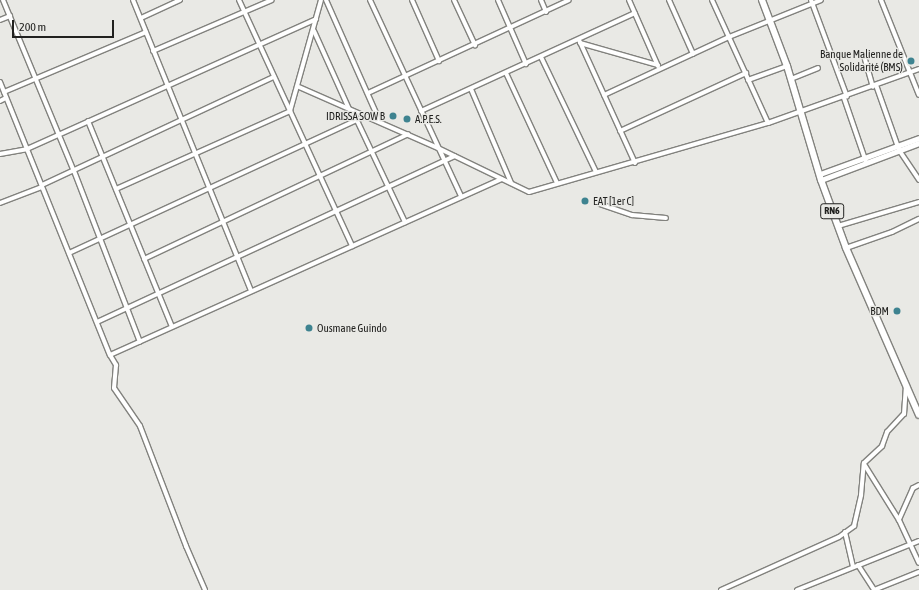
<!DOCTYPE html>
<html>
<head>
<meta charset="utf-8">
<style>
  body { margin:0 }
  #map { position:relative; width:919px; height:590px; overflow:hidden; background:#e9e9e5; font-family:"Asap Condensed",sans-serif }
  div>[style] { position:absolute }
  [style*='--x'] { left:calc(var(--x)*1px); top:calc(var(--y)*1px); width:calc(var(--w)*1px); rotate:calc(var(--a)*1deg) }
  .roads { filter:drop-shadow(1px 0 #82827e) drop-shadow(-1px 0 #82827e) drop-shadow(0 1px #82827e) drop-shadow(0 -1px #82827e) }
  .minor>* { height:4px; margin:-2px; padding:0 2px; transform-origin:2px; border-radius:2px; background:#fff }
  .tertiary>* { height:5px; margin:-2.5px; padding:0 2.5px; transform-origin:2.5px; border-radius:2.5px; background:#fff }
  .primary>* { height:6px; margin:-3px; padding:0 3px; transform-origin:3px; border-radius:3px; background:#fff }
  .dots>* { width:11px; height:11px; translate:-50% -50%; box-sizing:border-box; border:2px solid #e9e9e5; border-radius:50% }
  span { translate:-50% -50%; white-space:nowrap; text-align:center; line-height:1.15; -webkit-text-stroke:3px #e9e9e5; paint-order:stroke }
  .shield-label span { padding:1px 3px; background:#e9e9e5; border:1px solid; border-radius:3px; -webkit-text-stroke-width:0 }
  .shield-label { font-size:10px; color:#21211f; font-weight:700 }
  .poi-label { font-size:11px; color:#21211f }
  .right { translate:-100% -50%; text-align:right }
  .left { translate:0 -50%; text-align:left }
  .scale { position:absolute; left:12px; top:20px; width:102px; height:18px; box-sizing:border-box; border:2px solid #21211f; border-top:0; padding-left:5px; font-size:12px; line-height:14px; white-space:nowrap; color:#21211f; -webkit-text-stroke:3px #e9e9e5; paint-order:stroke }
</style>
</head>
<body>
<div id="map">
  <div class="roads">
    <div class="minor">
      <div style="--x:3;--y:0;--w:185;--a:67.5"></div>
      <div style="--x:74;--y:171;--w:183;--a:68.9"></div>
      <div style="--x:133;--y:0;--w:314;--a:67.9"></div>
      <div style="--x:239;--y:0;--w:271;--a:65.3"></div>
      <div style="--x:326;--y:0;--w:133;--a:66.1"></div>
      <div style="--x:370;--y:0;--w:216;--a:65.1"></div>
      <div style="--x:412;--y:0;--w:67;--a:66.1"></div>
      <div style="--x:454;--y:0;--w:50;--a:65"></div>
      <div style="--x:498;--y:0;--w:70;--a:66.4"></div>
      <div style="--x:541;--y:0;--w:13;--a:67"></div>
      <div style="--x:629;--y:0;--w:72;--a:66.3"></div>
      <div style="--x:669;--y:0;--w:59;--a:66"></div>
      <div style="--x:712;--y:0;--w:135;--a:65.5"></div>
      <div style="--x:811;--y:0;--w:103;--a:69.6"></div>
      <div style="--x:881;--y:0;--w:102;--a:68.2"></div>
      <div style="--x:141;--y:18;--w:43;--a:-24.8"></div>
      <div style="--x:0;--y:20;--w:11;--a:-22"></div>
      <div style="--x:314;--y:31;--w:85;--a:65.8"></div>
      <div style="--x:579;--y:40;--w:135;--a:65.5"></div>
      <div style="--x:580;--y:43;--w:81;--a:15.8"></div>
      <div style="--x:153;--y:51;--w:129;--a:-23.2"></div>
      <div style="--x:864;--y:56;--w:32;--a:74"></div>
      <div style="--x:541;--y:57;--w:127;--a:64.4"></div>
      <div style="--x:506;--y:73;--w:121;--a:65.1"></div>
      <div style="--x:791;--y:79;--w:29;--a:-22"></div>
      <div style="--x:748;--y:80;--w:41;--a:-19.7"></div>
      <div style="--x:0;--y:82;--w:294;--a:68.1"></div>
      <div style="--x:110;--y:355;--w:12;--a:59"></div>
      <div style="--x:116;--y:365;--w:23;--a:95"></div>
      <div style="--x:114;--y:388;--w:46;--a:55.6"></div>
      <div style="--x:140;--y:426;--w:129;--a:69"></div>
      <div style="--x:186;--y:546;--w:48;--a:66.6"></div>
      <div style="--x:876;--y:85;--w:69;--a:70.5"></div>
      <div style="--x:899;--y:150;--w:36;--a:56"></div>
      <div style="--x:299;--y:87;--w:152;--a:23.7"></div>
      <div style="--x:438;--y:148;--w:101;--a:25.8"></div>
      <div style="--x:529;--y:192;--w:249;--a:-16.1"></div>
      <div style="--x:768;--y:123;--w:160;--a:-19.7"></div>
      <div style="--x:471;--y:89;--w:102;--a:66.9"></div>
      <div style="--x:4;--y:92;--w:154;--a:-22.9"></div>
      <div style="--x:368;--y:93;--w:221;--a:-24.8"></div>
      <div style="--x:604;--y:95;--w:138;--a:-24.9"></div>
      <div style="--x:729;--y:37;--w:99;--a:-21.9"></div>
      <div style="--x:844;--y:98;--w:68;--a:71"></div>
      <div style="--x:0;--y:101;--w:7;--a:-27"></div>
      <div style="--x:421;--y:111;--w:235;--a:-24.6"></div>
      <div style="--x:353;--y:112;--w:122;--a:64.7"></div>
      <div style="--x:88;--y:121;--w:222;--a:67.8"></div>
      <div style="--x:620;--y:131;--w:139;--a:-24.7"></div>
      <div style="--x:0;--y:154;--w:27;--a:-10"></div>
      <div style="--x:27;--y:149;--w:317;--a:-24.2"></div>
      <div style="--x:42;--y:185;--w:256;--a:-25"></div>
      <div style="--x:116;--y:189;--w:191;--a:-24.1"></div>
      <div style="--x:290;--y:111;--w:115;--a:-74.4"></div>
      <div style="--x:0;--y:203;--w:45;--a:-20.9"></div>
      <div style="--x:600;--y:204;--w:34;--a:19"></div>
      <div style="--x:632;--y:215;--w:34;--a:5"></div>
      <div style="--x:838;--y:226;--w:84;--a:-16.5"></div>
      <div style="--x:846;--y:248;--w:49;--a:-19.2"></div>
      <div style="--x:892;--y:232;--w:30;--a:-26"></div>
      <div style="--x:69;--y:253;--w:326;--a:-24.8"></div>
      <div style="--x:144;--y:259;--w:292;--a:-25.3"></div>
      <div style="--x:97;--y:322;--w:394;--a:-24.9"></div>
      <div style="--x:110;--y:355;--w:429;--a:-24.2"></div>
      <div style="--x:864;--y:464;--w:66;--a:58"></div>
      <div style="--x:919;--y:485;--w:7;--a:153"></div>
      <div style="--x:913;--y:488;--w:35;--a:114"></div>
      <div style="--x:899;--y:520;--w:47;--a:65.1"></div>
      <div style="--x:845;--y:532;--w:36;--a:77"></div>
      <div style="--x:858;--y:565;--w:30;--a:57"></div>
      <div style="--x:874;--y:590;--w:48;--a:-21.8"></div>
      <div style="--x:721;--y:590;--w:129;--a:-24.2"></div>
      <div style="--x:839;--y:537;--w:19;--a:-36"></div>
      <div style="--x:854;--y:526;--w:32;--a:-77"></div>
      <div style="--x:861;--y:495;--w:32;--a:-85"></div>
      <div style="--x:864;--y:463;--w:25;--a:-43"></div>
      <div style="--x:882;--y:446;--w:15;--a:-70"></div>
      <div style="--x:887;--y:432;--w:25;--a:-47"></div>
      <div style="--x:904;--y:414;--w:28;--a:-86"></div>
      <div style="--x:797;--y:590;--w:131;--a:-21.9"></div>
    </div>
    <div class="tertiary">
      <div style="--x:820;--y:174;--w:105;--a:-20"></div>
      <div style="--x:821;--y:180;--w:105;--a:-20.7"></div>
    </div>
    <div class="primary">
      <div style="--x:762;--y:0;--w:71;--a:69.3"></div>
      <div style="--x:787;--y:66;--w:119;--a:73.4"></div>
      <div style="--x:821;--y:180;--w:72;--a:69.8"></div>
      <div style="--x:846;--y:248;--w:182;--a:66.4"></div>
    </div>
  </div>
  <div class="dots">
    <div style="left:911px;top:61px;background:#3e8390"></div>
    <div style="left:393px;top:116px;background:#3e8390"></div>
    <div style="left:407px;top:119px;background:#3e8390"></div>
    <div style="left:585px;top:201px;background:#3e8390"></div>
    <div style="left:897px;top:311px;background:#3e8390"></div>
    <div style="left:309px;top:328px;background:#3e8390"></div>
  </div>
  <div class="shield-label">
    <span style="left:832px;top:211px">RN6</span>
  </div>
  <div class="poi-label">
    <span class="right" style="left:903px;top:61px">Banque Malienne de<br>Solidarité (BMS)</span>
    <span class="right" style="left:385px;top:116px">IDRISSA SOW B</span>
    <span class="left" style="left:415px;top:119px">A.P.E.S.</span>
    <span class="left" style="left:593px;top:201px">EAT [1er C]</span>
    <span class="right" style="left:889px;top:311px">BDM</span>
    <span class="left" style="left:317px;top:328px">Ousmane Guindo</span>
  </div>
  <div class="scale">200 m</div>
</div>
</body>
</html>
